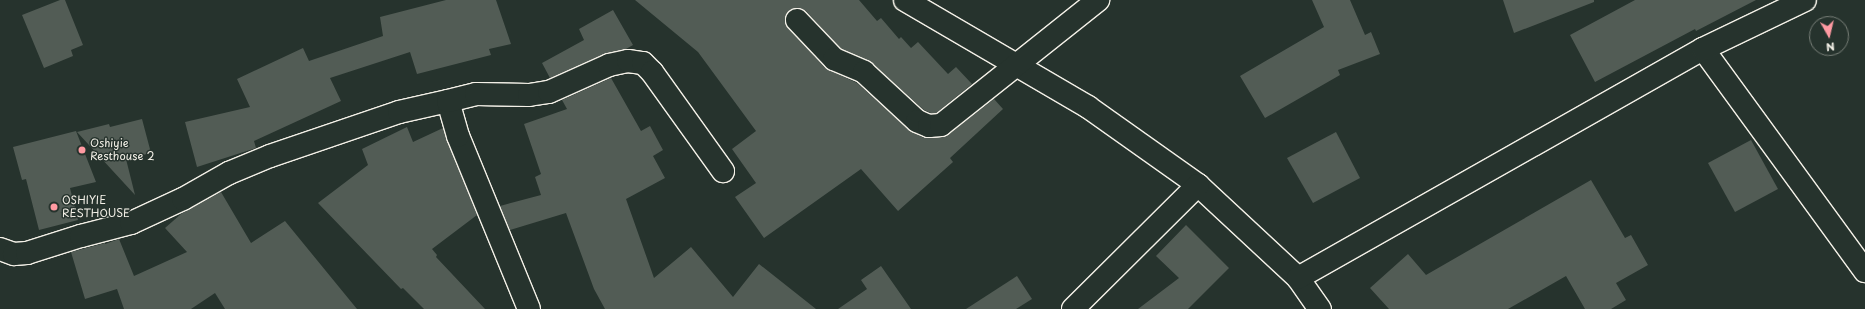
<!DOCTYPE html>
<html>
<head>
<meta charset="utf-8">
<style>
  body { margin:0 }
  #map { position:relative; width:1865px; height:309px; overflow:hidden; background:#26332d; font-family:"Playpen Sans",sans-serif }
  div>[style] { position:absolute }
  [style*='--x'] { left:calc(var(--x)*1px); top:calc(var(--y)*1px); width:calc(var(--w)*1px); rotate:calc(var(--a)*1deg) }
  .building>* { inset:0; background:#525c55 }
  .roads { filter:drop-shadow(1px 0 #f4f1e8) drop-shadow(-1px 0 #f4f1e8) drop-shadow(0 1px #f4f1e8) drop-shadow(0 -1px #f4f1e8) }
  .minor>* { height:22px; margin:-11px; padding:0 11px; transform-origin:11px; border-radius:11px; background:#26332d }
  .dots>* { width:11px; height:11px; translate:-50% -50%; box-sizing:border-box; border:2px solid #26332d; border-radius:50% }
  span { translate:-50% -50%; white-space:nowrap; text-align:center; line-height:1.15; -webkit-text-stroke:3px #26332d; paint-order:stroke }
  .poi-label { font-size:11px; color:#f4f1e8 }
  .left { translate:0 -50%; text-align:left }
  .north { position:absolute; left:1809px; top:16px; width:40px; height:40px; box-sizing:border-box; background:#26332d; border:1px solid #787f78; border-radius:50%; rotate:172deg; font-size:11px; font-weight:700; line-height:16px; text-align:center; color:#f4f1e8 }
  .north::after { content:''; display:block; margin:auto; width:14px; height:18px; background:#ff9aa2; clip-path:polygon(50% 0,100% 100%,50% 72%,0 100%) }
</style>
</head>
<body>
<div id="map">
  <div class="building">
    <div style="clip-path:polygon(60px 0,65px 0,83px 45px,71px 50px,73px 56px,44px 68px,22px 15px)"></div>
    <div style="clip-path:polygon(446px 0,496px 0,511px 44px,489px 49px,491px 55px,417px 74px,410px 52px,330px 78px,341px 101px,254px 141px,256px 148px,197px 167px,185px 122px,250px 107px,237px 79px,303px 48px,309px 61px,383px 36px,380px 17px)"></div>
    <div style="clip-path:polygon(635px 0,859px 0,877px 21px,881px 18px,899px 39px,901px 37px,911px 48px,918px 42px,948px 74px,956px 67px,972px 84px,936px 113px,931px 113px,924px 110px,872px 63px,841px 49px,806px 11px,800px 8px,794px 8px,789px 11px,785px 16px,785px 23px,825px 68px,857px 83px,909px 130px,924px 138px,942px 137px,948px 135px,994px 99px,1003px 109px,950px 158px,953px 162px,898px 211px,861px 169px,764px 238px,735px 197px,756px 183px,732px 149px,756px 131px,698px 52px)"></div>
    <div style="clip-path:polygon(1312px 0,1350px 0,1365px 35px,1371px 32px,1380px 54px,1338px 70px,1340px 75px,1265px 118px,1240px 76px,1324px 27px)"></div>
    <div style="clip-path:polygon(1503px 0,1594px 0,1594px 2px,1514px 33px)"></div>
    <div style="clip-path:polygon(1635px 0,1756px 0,1696px 31px,1695px 29px,1595px 82px,1570px 35px)"></div>
    <div style="clip-path:polygon(613px 10px,633px 45px,626px 49px,604px 54px,550px 78px,542px 63px,584px 40px,579px 29px)"></div>
    <div style="clip-path:polygon(611px 78px,641px 131px,650px 126px,663px 150px,653px 156px,665px 178px,626px 199px,654px 278px,691px 247px,733px 297px,759px 264px,816px 309px,605px 309px,594px 289px,566px 213px,510px 230px,500px 206px,541px 195px,535px 177px,541px 174px,524px 124px,567px 109px,562px 100px)"></div>
    <div style="clip-path:polygon(142px 119px,151px 153px,126px 159px,135px 195px,77px 132px,109px 124px,110px 127px)"></div>
    <div style="clip-path:polygon(407px 127px,413px 142px,443px 128px,477px 215px,432px 249px,437px 255px,436px 257px,485px 309px,424px 309px,403px 288px,401px 289px,318px 203px,368px 165px,362px 149px)"></div>
    <div style="clip-path:polygon(76px 131px,96px 182px,70px 188px,78px 220px,39px 230px,26px 179px,22px 180px,13px 147px)"></div>
    <div style="clip-path:polygon(1336px 132px,1360px 178px,1313px 203px,1287px 158px)"></div>
    <div style="clip-path:polygon(1751px 140px,1778px 189px,1735px 212px,1708px 163px)"></div>
    <div style="clip-path:polygon(1591px 180px,1625px 238px,1631px 235px,1648px 265px,1616px 283px,1626px 300px,1611px 309px,1585px 309px,1566px 276px,1508px 309px,1389px 309px,1370px 288px,1408px 254px,1426px 275px)"></div>
    <div style="clip-path:polygon(221px 192px,251px 243px,285px 221px,357px 309px,225px 309px,215px 293px,191px 309px,124px 309px,117px 289px,85px 299px,71px 252px,105px 243px,105px 244px,119px 239px,134px 276px,187px 252px,165px 228px,181px 214px)"></div>
    <div style="clip-path:polygon(1186px 225px,1229px 268px,1188px 309px,1138px 309px,1179px 278px,1156px 256px)"></div>
    <div style="clip-path:polygon(881px 266px,911px 309px,838px 309px,867px 289px,861px 280px)"></div>
    <div style="clip-path:polygon(1017px 276px,1032px 299px,1016px 309px,966px 309px)"></div>
  </div>
  <div class="roads">
    <div class="minor">
      <div style="--x:905;--y:0;--w:212;--a:30.3"></div>
      <div style="--x:1088;--y:107;--w:135;--a:35.3"></div>
      <div style="--x:1198;--y:185;--w:137;--a:42.9"></div>
      <div style="--x:1298;--y:278;--w:38;--a:55"></div>
      <div style="--x:797;--y:20;--w:54;--a:46.5"></div>
      <div style="--x:834;--y:59;--w:33;--a:23"></div>
      <div style="--x:864;--y:72;--w:72;--a:42.8"></div>
      <div style="--x:917;--y:121;--w:13;--a:23"></div>
      <div style="--x:929;--y:126;--w:12;--a:-5"></div>
      <div style="--x:941;--y:125;--w:201;--a:-38.5"></div>
      <div style="--x:1703;--y:49;--w:275;--a:53.9"></div>
      <div style="--x:0;--y:249;--w:15;--a:20"></div>
      <div style="--x:14;--y:254;--w:13;--a:-4"></div>
      <div style="--x:27;--y:253;--w:57;--a:-17.5"></div>
      <div style="--x:81;--y:236;--w:52;--a:-14.6"></div>
      <div style="--x:131;--y:223;--w:57;--a:-24.8"></div>
      <div style="--x:183;--y:199;--w:53;--a:-29.5"></div>
      <div style="--x:229;--y:173;--w:44;--a:-22.5"></div>
      <div style="--x:270;--y:156;--w:136;--a:-18.8"></div>
      <div style="--x:399;--y:112;--w:50;--a:-12.7"></div>
      <div style="--x:1298;--y:278;--w:465;--a:-29.5"></div>
      <div style="--x:1703;--y:49;--w:113;--a:-25.7"></div>
      <div style="--x:529;--y:309;--w:187;--a:-112.3"></div>
      <div style="--x:458;--y:136;--w:36;--a:-106"></div>
      <div style="--x:448;--y:101;--w:29;--a:-14"></div>
      <div style="--x:476;--y:94;--w:53;--a:1.1"></div>
      <div style="--x:529;--y:95;--w:20;--a:-9"></div>
      <div style="--x:549;--y:92;--w:66;--a:-24.2"></div>
      <div style="--x:609;--y:65;--w:19;--a:-12"></div>
      <div style="--x:628;--y:61;--w:15;--a:8"></div>
      <div style="--x:643;--y:63;--w:13;--a:45"></div>
      <div style="--x:652;--y:72;--w:122;--a:54.4"></div>
      <div style="--x:1073;--y:309;--w:176;--a:-44.8"></div>
    </div>
  </div>
  <div class="dots">
    <div style="left:82px;top:150px;background:#ff9aa2"></div>
    <div style="left:54px;top:207px;background:#ff9aa2"></div>
  </div>
  <div class="poi-label">
    <span class="left" style="left:90px;top:150px">Oshiyie<br>Resthouse 2</span>
    <span class="left" style="left:62px;top:207px">OSHIYIE<br>RESTHOUSE</span>
  </div>
  <div class="north">N</div>
</div>
</body>
</html>
